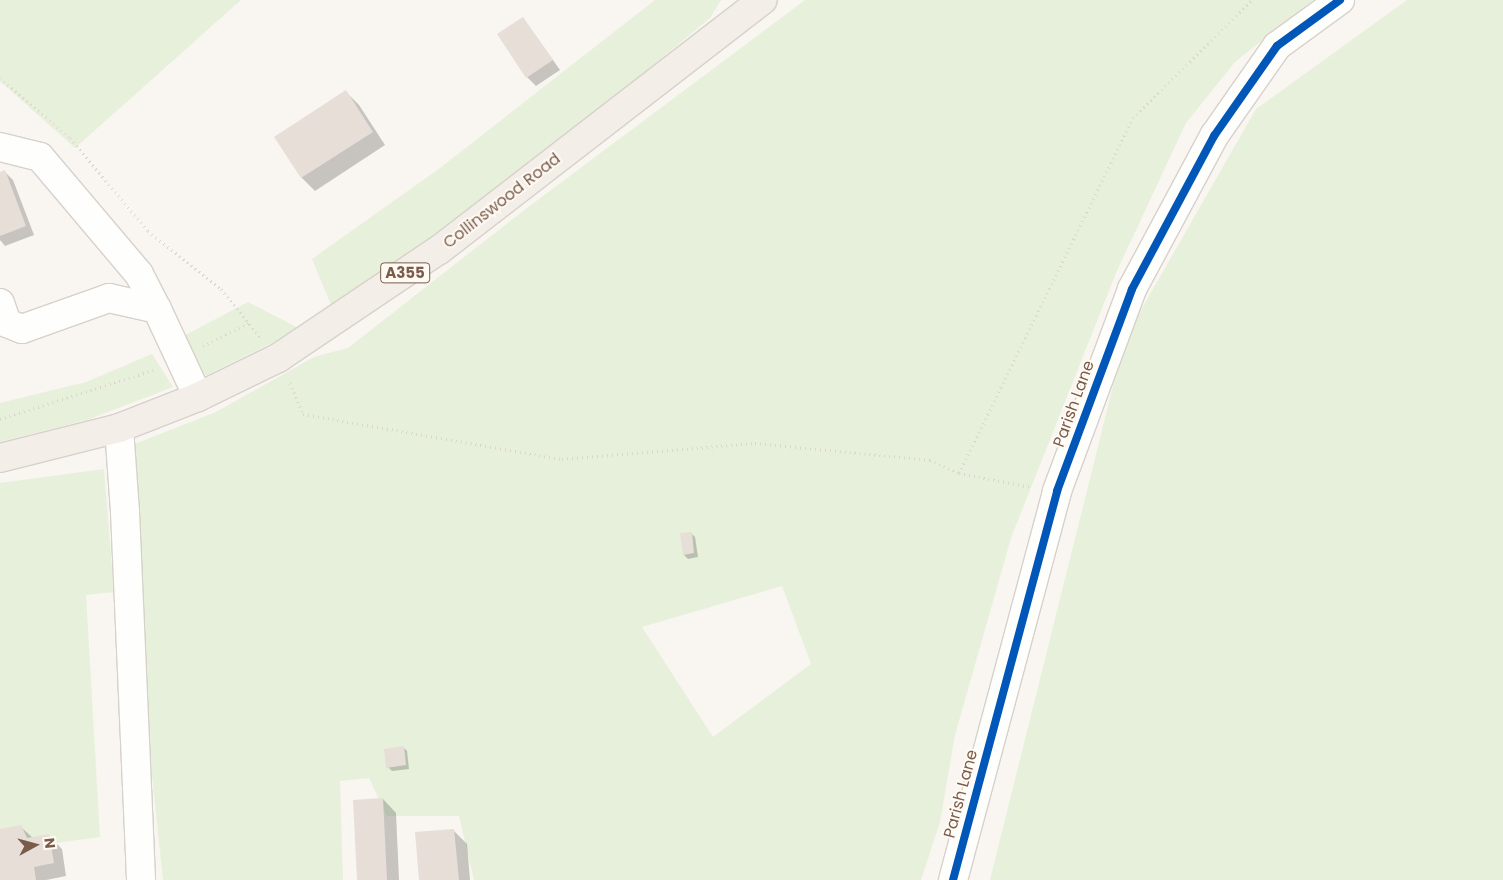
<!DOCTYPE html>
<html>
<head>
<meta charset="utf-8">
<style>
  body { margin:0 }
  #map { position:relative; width:1503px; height:880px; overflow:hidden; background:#f9f5f0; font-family:Poppins,sans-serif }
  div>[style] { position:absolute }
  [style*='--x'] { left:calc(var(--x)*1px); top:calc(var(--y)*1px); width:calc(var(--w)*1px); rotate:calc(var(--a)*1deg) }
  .green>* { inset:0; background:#e7f0db }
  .shadow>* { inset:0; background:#0003 }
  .building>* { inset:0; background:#e6ded7 }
  .path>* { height:3px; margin-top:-1.5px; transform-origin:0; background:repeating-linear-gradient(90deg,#dcd5d0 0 1px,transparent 0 5px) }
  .roads { filter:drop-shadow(1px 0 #d7d1cb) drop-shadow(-1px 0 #d7d1cb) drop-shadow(0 1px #d7d1cb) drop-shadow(0 -1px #d7d1cb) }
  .minor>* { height:28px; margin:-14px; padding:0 14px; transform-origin:14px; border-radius:14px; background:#fefefd }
  .major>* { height:28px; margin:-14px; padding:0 14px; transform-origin:14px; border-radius:14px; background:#f3eee8 }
  .cycleway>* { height:8px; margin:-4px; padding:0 4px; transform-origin:4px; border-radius:4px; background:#0057b8 }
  span { translate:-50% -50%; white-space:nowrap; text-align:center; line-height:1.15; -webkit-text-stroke:4px #fffaf3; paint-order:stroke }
  .shield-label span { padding:1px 4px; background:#fffaf3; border:1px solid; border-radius:4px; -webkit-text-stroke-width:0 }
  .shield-label { font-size:15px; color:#7a5c4d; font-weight:700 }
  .street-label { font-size:16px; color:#7a5c4d }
  .north { position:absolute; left:10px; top:820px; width:50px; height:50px; -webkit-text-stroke:4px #fffaf3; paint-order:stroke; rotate:83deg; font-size:14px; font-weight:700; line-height:20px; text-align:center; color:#7a5c4d }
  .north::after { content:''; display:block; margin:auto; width:18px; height:22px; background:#7a5c4d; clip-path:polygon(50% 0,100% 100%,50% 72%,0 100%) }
</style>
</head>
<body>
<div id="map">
  <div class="green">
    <div style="clip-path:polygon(0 0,241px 0,75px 148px,0 81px)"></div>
    <div style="clip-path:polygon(655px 0,721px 0,710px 18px,568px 136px,405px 257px,331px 305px,312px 259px,440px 168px)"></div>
    <div style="clip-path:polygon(evenodd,805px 0,1313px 0,1235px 62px,1186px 123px,1116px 273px,1011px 538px,955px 735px,940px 822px,921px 880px,474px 880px,459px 816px,387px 816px,369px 778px,340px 781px,343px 880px,163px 880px,132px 586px,132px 445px,216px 412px,314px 357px,348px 348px,523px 211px,805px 0,782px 586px,811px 664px,713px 737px,642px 627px,782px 586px)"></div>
    <div style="clip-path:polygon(1407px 0,1503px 0,1503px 880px,990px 880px,1125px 338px,1256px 109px)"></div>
    <div style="clip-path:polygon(248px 302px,300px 329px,207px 375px,191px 370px,178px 339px)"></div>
    <div style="clip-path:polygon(152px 354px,173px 387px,87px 420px,0 442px,0 403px,86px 382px)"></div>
    <div style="clip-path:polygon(104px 469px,114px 592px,86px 595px,100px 837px,19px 848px,0 830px,0 483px)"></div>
  </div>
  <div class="shadow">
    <div style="clip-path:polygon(523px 18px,560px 70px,536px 86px,527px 77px)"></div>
    <div style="clip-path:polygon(346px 92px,359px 105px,385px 145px,315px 191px,302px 178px,276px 137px)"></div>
    <div style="clip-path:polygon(5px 172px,13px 180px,34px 235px,5px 246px,0 240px,0 173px)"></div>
    <div style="clip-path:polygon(691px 533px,695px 537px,698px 557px,688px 559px,684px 555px)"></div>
    <div style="clip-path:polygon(403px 747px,407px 751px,409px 769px,392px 771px,388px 767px)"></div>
    <div style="clip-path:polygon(383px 799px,396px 813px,399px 880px,358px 880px)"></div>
    <div style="clip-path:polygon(21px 827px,33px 838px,49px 836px,62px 849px,66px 876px,46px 880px,0 880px,0 830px)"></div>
    <div style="clip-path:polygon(454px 831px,467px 844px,470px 880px,420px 880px)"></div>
  </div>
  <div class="building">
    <div style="clip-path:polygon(523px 17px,553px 60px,526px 78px,497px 34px)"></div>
    <div style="clip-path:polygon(346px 90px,373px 132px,301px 178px,274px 137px)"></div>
    <div style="clip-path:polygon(5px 170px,26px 226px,0 236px,0 172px)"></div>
    <div style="clip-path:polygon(692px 532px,694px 553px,683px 555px,680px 533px)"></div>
    <div style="clip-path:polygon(404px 746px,406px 765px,386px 768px,384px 749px)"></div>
    <div style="clip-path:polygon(383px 798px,387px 880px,357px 880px,353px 800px)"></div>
    <div style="clip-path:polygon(21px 825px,27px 838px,49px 834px,54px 863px,34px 867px,36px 880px,0 880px,0 829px)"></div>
    <div style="clip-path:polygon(454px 829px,459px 880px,419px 880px,415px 832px)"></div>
  </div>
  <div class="path">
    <div style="--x:0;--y:78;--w:92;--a:40.6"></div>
    <div style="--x:70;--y:138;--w:121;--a:50"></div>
    <div style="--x:148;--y:231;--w:93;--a:38.5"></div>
    <div style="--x:221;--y:289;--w:63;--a:50.8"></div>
    <div style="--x:203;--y:346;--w:51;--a:-26.6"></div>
    <div style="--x:290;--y:383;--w:34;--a:67"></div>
    <div style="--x:303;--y:414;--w:263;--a:9.9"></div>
    <div style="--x:562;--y:459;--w:194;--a:-4.7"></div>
    <div style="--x:755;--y:443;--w:176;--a:5.5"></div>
    <div style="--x:930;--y:460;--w:32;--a:24"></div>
    <div style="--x:959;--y:473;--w:73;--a:11"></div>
    <div style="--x:0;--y:419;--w:165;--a:-17.7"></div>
    <div style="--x:959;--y:473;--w:395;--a:-63.9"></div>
    <div style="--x:1133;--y:118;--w:168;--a:-44.8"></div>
  </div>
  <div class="roads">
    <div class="minor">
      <div style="--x:0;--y:147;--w:41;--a:14"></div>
      <div style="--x:40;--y:157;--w:153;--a:49.8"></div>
      <div style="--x:139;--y:274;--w:39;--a:63"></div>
      <div style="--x:0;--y:303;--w:21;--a:71"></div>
      <div style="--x:7;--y:323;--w:16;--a:22"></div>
      <div style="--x:22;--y:329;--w:92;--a:-19.6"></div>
      <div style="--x:109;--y:298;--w:49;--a:12.9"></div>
      <div style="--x:157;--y:309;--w:97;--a:65"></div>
      <div style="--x:119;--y:428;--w:84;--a:85.9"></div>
      <div style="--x:125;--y:512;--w:368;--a:87.5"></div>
      <div style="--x:953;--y:880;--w:403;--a:-75"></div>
      <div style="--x:1057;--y:491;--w:215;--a:-69.6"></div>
      <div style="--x:1132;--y:289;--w:174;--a:-61.8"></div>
      <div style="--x:1214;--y:136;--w:110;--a:-55"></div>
      <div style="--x:1277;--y:46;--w:78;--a:-36.1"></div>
    </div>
    <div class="major">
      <div style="--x:0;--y:458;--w:123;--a:-14.1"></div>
      <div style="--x:119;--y:428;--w:85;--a:-21.4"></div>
      <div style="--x:198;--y:397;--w:89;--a:-26"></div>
      <div style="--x:278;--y:358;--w:194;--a:-33.9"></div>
      <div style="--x:439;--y:250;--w:409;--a:-37.7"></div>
    </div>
  </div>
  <div class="cycleway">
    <div style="--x:953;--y:880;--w:403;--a:-75"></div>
    <div style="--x:1057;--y:491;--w:215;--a:-69.6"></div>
    <div style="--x:1132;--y:289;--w:174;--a:-61.8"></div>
    <div style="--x:1214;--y:136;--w:110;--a:-55"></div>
    <div style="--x:1277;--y:46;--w:78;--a:-36.1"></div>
  </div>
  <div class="shield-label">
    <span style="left:405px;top:273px">A355</span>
  </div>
  <div class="street-label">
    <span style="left:502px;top:201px;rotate:-38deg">Collinswood Road</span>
    <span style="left:1074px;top:404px;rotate:-70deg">Parish Lane</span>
    <span style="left:961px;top:794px;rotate:-75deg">Parish Lane</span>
  </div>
  <div class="north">N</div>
</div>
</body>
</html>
